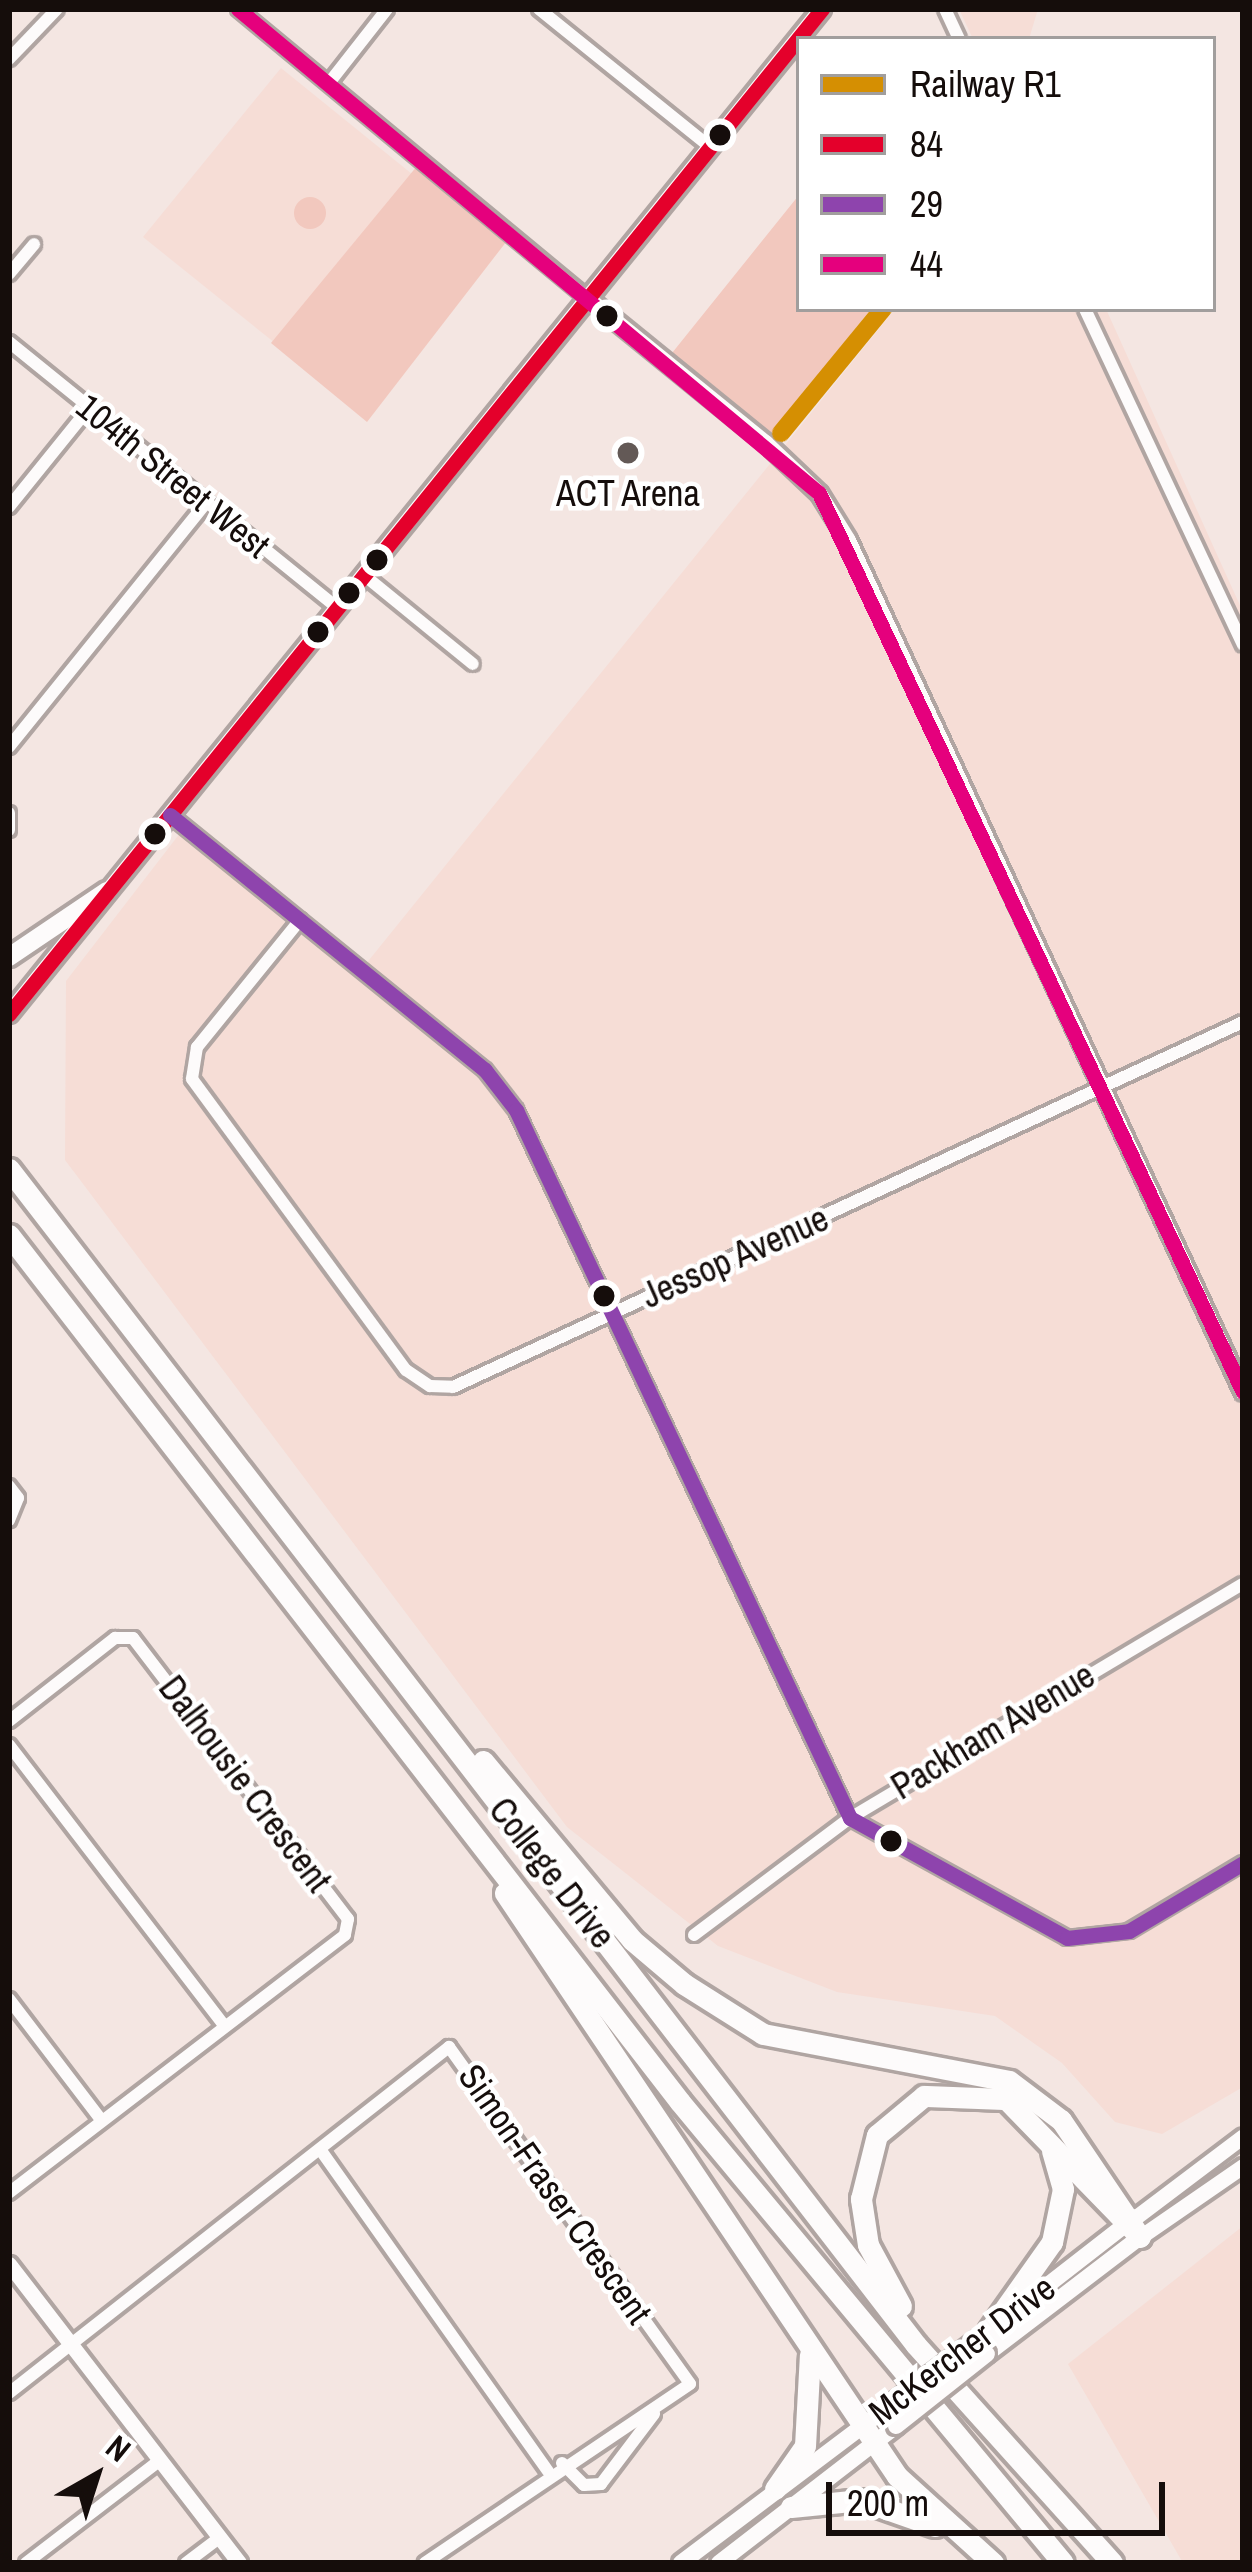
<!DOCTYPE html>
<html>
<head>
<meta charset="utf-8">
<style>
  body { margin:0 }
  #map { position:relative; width:1252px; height:2572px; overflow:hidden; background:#f4e6e2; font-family:"Archivo Narrow",sans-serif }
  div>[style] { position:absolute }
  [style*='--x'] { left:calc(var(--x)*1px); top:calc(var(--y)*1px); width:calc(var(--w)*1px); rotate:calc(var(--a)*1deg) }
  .built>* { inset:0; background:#f6ddd6 }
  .green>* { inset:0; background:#f2c8be }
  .round { border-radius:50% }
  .roads { filter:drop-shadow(3px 0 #b0a5a2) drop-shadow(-3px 0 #b0a5a2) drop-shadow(0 3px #b0a5a2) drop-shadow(0 -3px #b0a5a2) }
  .minor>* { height:12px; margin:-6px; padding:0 6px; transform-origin:6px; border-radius:6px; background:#fdfbfb }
  .tertiary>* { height:15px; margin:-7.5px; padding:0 7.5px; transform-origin:7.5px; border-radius:7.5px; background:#fdfbfb }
  .secondary>* { height:16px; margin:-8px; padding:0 8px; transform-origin:8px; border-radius:8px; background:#fdfbfb }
  .primary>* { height:18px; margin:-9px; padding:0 9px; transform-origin:9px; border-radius:9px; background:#fdfbfb }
  .motorway>* { height:21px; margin:-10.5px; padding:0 10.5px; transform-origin:10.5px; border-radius:10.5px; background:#fdfbfb }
  .bridges { filter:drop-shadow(3px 0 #b0a5a2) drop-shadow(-3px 0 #b0a5a2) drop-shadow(0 3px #b0a5a2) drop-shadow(0 -3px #b0a5a2) }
  .secondary-bridge>* { height:16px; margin:-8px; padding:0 8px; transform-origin:8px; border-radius:8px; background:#fdfbfb }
  .bus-1>* { height:15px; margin:-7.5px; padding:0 7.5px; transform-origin:7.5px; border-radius:7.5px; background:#e4002b }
  .bus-2>* { height:15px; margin:-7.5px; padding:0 7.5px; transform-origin:7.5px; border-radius:7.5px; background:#8e44ad }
  .bus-3>* { height:15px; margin:-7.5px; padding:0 7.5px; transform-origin:7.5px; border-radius:7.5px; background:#e5007d }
  .rail-1>* { height:18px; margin:-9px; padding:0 9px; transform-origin:9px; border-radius:9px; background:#d58f02 }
  .dots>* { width:33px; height:33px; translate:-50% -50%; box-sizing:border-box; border:6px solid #fff; border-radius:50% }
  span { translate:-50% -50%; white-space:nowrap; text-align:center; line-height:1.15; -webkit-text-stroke:9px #fff; paint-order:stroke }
  .street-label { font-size:36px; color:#150d0b }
  .poi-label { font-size:36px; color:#150d0b }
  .frame { position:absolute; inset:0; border:12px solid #150d0b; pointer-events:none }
  .legend { position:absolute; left:796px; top:36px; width:420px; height:276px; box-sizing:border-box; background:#fff; border:3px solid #a19e9d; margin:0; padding:15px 21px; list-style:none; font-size:36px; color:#150d0b }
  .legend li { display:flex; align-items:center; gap:24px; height:60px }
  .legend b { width:60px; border:3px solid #a19e9d }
  .north { position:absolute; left:36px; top:2416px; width:120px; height:120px; -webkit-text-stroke:9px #fff; paint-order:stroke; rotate:39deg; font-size:33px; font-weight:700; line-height:48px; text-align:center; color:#150d0b }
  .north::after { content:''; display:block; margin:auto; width:42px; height:54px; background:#150d0b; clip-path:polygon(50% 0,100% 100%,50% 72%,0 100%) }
  .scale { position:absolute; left:826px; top:2482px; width:339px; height:54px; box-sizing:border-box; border:6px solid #150d0b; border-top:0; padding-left:15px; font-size:36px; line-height:42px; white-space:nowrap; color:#150d0b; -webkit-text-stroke:9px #fff; paint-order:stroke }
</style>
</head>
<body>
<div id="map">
  <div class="built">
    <div style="clip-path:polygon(959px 9px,1038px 9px,1029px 39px,973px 39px)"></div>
    <div style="clip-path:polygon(281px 68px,412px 174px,275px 343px,143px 237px)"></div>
    <div style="clip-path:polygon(895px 309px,1106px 309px,1243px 612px,1243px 2087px,1162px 2134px,1115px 2122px,1062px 2063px,995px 2016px,837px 1992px,718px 1946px,567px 1827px,65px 1160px,66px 981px,184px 828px,361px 970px)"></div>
    <div style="clip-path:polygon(1243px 2226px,1243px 2563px,1183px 2563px,1068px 2364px)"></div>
  </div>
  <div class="green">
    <div style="clip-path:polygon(422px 160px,513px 233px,367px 422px,271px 343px)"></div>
    <div style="clip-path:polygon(799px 195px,799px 309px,871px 309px,765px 442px,664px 363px)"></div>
    <div class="round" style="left:294px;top:197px;width:32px;height:32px"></div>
  </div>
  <div class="roads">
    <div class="minor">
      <div style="--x:238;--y:9;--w:455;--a:39.6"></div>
      <div style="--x:539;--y:9;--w:220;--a:38.9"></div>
      <div style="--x:945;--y:9;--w:33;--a:65"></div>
      <div style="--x:9;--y:59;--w:69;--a:-46.2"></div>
      <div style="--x:329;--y:83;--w:94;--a:-51.9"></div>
      <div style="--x:9;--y:274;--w:39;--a:-50"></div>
      <div style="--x:1085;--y:309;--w:371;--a:64.8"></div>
      <div style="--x:9;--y:342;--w:423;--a:39"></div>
      <div style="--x:9;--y:507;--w:127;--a:-51.1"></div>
      <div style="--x:365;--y:576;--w:139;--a:39.2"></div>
      <div style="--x:9;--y:747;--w:314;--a:-51.1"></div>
      <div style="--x:9;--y:813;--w:17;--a:90"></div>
      <div style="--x:170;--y:815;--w:405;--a:39"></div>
      <div style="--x:485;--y:1070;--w:51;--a:52.2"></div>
      <div style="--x:516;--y:1110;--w:783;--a:64.74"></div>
      <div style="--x:850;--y:1818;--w:248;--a:28.9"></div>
      <div style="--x:1067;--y:1938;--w:62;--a:-6.4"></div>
      <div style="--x:1129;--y:1931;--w:133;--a:-30.8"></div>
      <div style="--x:300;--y:920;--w:164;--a:129"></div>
      <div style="--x:197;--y:1047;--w:32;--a:99"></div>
      <div style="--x:192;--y:1079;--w:361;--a:53.7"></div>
      <div style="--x:406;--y:1370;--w:29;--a:34"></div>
      <div style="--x:430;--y:1386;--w:23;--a:2"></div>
      <div style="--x:453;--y:1387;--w:870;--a:-24.8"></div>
      <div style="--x:9;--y:1486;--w:15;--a:53"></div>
      <div style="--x:18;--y:1498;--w:24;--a:112"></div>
      <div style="--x:9;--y:1721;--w:135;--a:-38.1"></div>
      <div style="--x:115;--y:1638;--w:18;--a:0"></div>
      <div style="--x:133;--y:1638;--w:354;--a:52.6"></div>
      <div style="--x:348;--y:1919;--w:16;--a:101"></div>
      <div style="--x:345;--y:1935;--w:424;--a:142.5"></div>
      <div style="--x:9;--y:1745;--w:353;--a:52.5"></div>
      <div style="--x:694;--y:1935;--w:195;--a:-36.9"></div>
      <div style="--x:850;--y:1818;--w:457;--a:-30.8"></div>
      <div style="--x:9;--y:1999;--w:153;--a:52.7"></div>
      <div style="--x:322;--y:2152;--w:391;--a:54.7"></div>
      <div style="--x:9;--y:2393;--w:560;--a:-38.18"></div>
      <div style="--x:449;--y:2047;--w:414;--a:54.4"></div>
      <div style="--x:690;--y:2384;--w:320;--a:146"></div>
      <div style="--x:562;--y:2463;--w:31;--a:45"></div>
      <div style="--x:584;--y:2485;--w:17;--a:-3"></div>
      <div style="--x:601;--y:2484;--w:88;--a:-52.9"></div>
      <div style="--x:26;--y:2563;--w:169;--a:-37.5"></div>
      <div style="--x:186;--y:2563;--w:41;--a:-37.1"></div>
    </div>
    <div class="tertiary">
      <div style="--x:589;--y:299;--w:227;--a:39.1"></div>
      <div style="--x:765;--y:442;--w:74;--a:43.4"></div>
      <div style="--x:819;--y:493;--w:55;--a:58.3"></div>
      <div style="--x:848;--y:540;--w:939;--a:65.13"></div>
      <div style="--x:1136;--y:2217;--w:134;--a:-37.1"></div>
      <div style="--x:1140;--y:2237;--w:125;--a:-34.6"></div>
      <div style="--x:9;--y:2264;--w:377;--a:52.4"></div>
    </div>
    <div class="secondary">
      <div style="--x:9;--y:1014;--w:1293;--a:-51.03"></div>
      <div style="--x:999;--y:2323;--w:172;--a:-37.9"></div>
      <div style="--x:987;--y:2354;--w:193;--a:-37.4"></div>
      <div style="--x:681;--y:2563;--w:256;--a:-37"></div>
      <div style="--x:719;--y:2563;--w:224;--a:-37.7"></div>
    </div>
    <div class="primary">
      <div style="--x:9;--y:957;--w:118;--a:-34"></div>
    </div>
    <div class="motorway">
      <div style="--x:9;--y:1169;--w:1485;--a:52.36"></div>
      <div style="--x:916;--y:2345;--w:293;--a:48"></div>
      <div style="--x:9;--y:1235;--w:1096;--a:52.26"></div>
      <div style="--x:680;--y:2102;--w:599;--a:50.28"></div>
      <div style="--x:483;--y:1761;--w:233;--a:50.2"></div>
      <div style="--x:632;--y:1940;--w:68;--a:40.2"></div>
      <div style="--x:684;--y:1984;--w:93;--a:32.3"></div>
      <div style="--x:763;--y:2034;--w:250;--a:10.8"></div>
      <div style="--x:1009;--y:2081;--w:65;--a:36.9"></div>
      <div style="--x:1061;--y:2120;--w:141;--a:56"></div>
      <div style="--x:505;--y:1893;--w:703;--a:56.08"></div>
      <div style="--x:897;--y:2476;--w:130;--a:42.2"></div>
      <div style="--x:901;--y:2306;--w:69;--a:-118.4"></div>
      <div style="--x:868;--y:2245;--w:47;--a:-98.7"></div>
      <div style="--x:861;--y:2199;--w:66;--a:-76"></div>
      <div style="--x:877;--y:2135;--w:61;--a:-39.7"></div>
      <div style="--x:924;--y:2096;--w:82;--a:2.1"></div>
      <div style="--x:1006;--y:2099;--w:192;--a:45.8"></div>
      <div style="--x:989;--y:2331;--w:109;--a:-54.7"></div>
      <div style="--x:1052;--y:2242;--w:54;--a:-78.3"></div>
      <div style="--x:1063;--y:2189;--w:40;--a:-106"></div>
      <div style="--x:775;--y:2489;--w:52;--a:-55.1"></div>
      <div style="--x:805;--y:2446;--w:91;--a:-86.9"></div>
      <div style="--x:791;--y:2507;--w:70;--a:-5.7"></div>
      <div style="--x:861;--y:2500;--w:78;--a:19.4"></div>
    </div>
  </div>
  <div class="bridges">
    <div class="secondary-bridge">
      <div style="--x:885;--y:2409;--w:115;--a:-36.9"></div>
      <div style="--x:896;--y:2426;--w:116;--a:-38.4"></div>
    </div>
  </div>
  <div class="bus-1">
    <div style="--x:9;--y:1014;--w:1293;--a:-51.03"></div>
  </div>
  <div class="bus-2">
    <div style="--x:170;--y:815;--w:405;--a:39"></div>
    <div style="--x:485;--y:1070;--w:51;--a:52.2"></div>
    <div style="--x:516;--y:1110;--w:783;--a:64.74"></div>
    <div style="--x:850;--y:1818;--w:248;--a:28.9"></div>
    <div style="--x:1067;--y:1938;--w:62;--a:-6.4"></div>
    <div style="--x:1129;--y:1931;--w:133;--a:-30.8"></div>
  </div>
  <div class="bus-3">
    <div style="--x:238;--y:9;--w:756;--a:39.8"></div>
    <div style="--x:819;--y:493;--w:994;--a:64.75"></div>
  </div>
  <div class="rail-1">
    <div style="--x:781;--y:433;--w:161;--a:-50.6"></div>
  </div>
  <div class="dots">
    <div style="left:720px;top:135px;background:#150d0b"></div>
    <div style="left:607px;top:316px;background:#150d0b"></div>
    <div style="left:628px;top:453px;background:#635956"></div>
    <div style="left:377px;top:560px;background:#150d0b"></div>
    <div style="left:349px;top:593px;background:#150d0b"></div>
    <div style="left:318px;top:632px;background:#150d0b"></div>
    <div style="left:155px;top:834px;background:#150d0b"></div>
    <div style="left:604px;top:1296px;background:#150d0b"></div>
    <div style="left:891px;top:1841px;background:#150d0b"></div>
  </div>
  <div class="street-label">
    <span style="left:173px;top:476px;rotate:39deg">104th Street West</span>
    <span style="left:735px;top:1257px;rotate:-24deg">Jessop Avenue</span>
    <span style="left:993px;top:1731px;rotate:-31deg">Packham Avenue</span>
    <span style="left:245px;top:1784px;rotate:53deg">Dalhousie Crescent</span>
    <span style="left:552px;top:1873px;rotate:52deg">College Drive</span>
    <span style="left:555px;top:2194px;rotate:55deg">Simon-Fraser Crescent</span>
    <span style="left:962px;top:2350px;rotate:-37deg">McKercher Drive</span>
  </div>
  <div class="poi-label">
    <span style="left:628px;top:494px">ACT Arena</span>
  </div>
  <div class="frame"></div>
  <ul class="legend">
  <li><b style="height:15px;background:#d58f02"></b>Railway R1</li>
  <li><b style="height:15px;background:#e4002b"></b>84</li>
  <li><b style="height:15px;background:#8e44ad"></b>29</li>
  <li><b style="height:15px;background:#e5007d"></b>44</li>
  </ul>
  <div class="north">N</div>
  <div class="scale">200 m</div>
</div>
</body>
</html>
